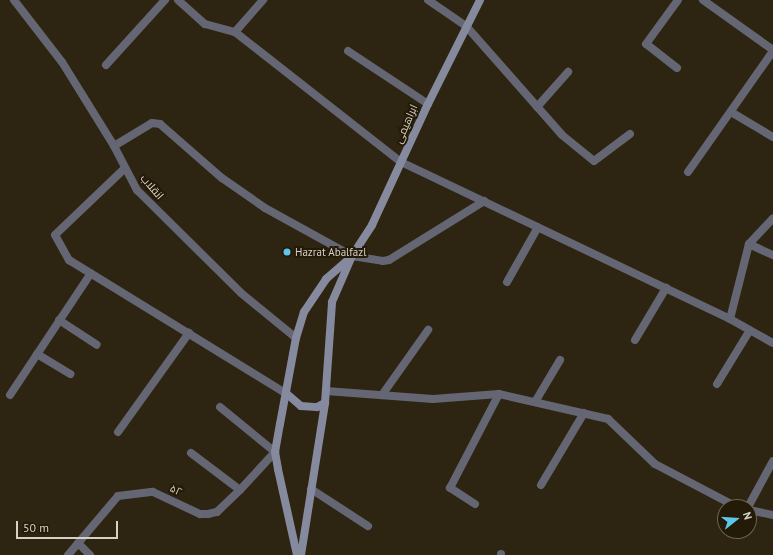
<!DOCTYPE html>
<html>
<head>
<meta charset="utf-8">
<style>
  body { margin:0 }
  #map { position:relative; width:773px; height:555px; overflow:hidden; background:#2e2412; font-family:"PT Sans",Cairo,sans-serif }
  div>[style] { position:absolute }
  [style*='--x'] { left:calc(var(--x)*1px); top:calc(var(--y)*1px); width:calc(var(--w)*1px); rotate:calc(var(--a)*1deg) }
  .minor>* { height:8px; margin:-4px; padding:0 4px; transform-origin:4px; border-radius:4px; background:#646673 }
  .tertiary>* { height:8px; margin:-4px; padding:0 4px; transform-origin:4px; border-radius:4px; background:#646673 }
  .secondary>* { height:8px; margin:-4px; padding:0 4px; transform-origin:4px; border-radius:4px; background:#868a9f }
  .dots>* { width:11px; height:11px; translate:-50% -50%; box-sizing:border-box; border:2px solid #241a08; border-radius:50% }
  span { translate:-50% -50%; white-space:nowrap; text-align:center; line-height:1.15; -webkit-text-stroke:4px #241a08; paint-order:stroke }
  .street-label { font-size:11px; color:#d7d1c5 }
  .poi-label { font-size:11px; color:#d7d1c5 }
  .left { translate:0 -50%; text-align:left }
  .north { position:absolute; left:717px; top:499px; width:40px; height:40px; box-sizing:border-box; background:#241a08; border:1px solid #6c6354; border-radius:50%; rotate:73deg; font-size:11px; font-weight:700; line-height:16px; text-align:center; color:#d7d1c5 }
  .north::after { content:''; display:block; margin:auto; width:14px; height:18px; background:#5cc7e8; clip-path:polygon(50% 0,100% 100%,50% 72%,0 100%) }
  .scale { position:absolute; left:16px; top:521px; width:102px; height:18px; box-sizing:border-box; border:2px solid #d7d1c5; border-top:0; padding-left:5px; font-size:12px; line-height:14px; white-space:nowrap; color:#d7d1c5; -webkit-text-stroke:3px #241a08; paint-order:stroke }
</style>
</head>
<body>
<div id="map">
  <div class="minor">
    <div style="--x:178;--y:0;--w:36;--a:42"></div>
    <div style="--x:205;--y:24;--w:31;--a:15"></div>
    <div style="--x:235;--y:32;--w:211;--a:38.1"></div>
    <div style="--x:401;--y:162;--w:365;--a:25.5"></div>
    <div style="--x:730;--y:319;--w:49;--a:29.2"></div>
    <div style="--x:428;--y:0;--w:46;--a:34.4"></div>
    <div style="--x:466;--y:26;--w:145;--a:48.6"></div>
    <div style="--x:562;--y:135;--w:41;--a:39.1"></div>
    <div style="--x:594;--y:161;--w:45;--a:-36.9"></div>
    <div style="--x:703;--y:0;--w:86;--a:35.5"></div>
    <div style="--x:235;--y:32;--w:43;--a:-48.8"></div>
    <div style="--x:348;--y:51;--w:96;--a:33.5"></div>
    <div style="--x:106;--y:65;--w:88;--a:-47.8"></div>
    <div style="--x:677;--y:68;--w:39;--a:-142"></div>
    <div style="--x:646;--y:44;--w:54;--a:-54"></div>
    <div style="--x:537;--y:107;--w:47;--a:-48.5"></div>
    <div style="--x:731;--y:112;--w:49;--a:30.8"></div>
    <div style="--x:114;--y:146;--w:44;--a:-31.2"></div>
    <div style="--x:152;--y:123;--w:8;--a:7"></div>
    <div style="--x:160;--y:124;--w:82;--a:41.1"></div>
    <div style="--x:222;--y:178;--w:52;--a:34.9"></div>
    <div style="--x:265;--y:208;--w:99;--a:28.9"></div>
    <div style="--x:352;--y:256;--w:31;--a:9"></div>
    <div style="--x:383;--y:261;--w:6;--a:-9"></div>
    <div style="--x:389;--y:260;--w:112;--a:-31.8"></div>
    <div style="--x:124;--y:169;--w:95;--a:136.3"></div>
    <div style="--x:55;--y:235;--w:29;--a:61"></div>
    <div style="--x:69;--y:260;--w:256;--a:31.6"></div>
    <div style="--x:688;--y:172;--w:148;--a:-54.9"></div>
    <div style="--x:749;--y:244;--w:26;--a:25"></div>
    <div style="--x:507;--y:282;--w:63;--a:-60.6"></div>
    <div style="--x:730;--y:319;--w:77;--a:-75.8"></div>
    <div style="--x:749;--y:244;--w:35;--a:-47"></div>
    <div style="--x:59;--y:320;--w:45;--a:33.3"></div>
    <div style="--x:635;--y:340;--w:61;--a:-59.2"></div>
    <div style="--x:37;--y:354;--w:39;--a:31"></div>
    <div style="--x:717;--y:384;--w:63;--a:-58.6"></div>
    <div style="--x:326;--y:391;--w:107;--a:4.3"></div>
    <div style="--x:433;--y:399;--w:66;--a:-4.3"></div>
    <div style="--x:499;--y:394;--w:112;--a:12.9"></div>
    <div style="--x:608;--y:419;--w:65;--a:43.8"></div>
    <div style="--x:655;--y:464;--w:93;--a:27.7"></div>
    <div style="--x:10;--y:395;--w:146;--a:-56.4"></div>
    <div style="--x:382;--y:395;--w:80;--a:-54.7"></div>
    <div style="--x:535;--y:402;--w:49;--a:-59.2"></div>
    <div style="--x:118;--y:432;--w:122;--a:-54.4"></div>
    <div style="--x:191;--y:453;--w:61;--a:37.1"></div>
    <div style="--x:541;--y:485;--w:84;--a:-59.2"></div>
    <div style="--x:311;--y:489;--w:68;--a:33"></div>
    <div style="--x:475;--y:504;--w:30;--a:-147"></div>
    <div style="--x:450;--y:488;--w:106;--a:-62.5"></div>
    <div style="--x:748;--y:507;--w:52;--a:-61.5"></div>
    <div style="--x:749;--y:510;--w:25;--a:12"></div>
    <div style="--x:78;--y:543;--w:17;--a:45"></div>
    <div style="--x:68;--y:555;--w:77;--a:-49.7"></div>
    <div style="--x:118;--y:496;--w:35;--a:-7"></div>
    <div style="--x:153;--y:492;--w:52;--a:25.1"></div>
    <div style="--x:200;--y:514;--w:8;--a:0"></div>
    <div style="--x:208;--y:514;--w:9;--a:-13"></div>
    <div style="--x:217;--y:512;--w:32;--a:-44"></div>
    <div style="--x:240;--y:490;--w:52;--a:-47.4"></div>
    <div style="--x:275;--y:452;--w:71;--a:-140.7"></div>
    <div style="--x:501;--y:555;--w:1;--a:-90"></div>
  </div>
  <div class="tertiary">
    <div style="--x:14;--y:0;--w:78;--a:52.3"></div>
    <div style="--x:62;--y:62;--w:99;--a:58.2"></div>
    <div style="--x:114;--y:146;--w:50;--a:62.4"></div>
    <div style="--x:137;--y:190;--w:146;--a:44.7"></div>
    <div style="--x:241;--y:293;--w:71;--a:39.3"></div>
  </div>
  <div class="secondary">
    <div style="--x:287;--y:394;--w:18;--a:41"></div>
    <div style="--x:301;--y:406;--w:16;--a:4"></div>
    <div style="--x:317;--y:407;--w:9;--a:-27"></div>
    <div style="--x:297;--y:555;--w:88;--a:-102.5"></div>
    <div style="--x:278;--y:469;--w:17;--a:-100"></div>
    <div style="--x:275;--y:452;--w:28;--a:-80"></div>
    <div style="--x:280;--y:424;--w:87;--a:-79.5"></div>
    <div style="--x:296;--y:338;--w:27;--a:-73"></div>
    <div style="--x:304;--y:312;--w:40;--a:-56"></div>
    <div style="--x:326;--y:279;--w:32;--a:-41"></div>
    <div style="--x:301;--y:555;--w:154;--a:-81"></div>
    <div style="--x:325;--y:403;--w:101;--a:-86"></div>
    <div style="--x:332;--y:302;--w:50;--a:-66.5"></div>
    <div style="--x:352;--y:256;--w:37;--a:-57"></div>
    <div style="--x:372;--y:225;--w:133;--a:-65.2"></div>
    <div style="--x:428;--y:104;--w:116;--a:-63.4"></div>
  </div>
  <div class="dots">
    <div style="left:287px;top:252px;background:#5cc7e8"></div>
  </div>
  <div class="street-label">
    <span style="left:406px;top:124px;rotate:-66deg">ابراهیمی</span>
    <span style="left:152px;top:187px;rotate:49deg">انقلاب</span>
    <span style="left:176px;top:490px;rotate:25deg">۵۲</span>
  </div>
  <div class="poi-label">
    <span class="left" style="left:295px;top:252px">Hazrat Abalfazl</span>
  </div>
  <div class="north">N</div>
  <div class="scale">50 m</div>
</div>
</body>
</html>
